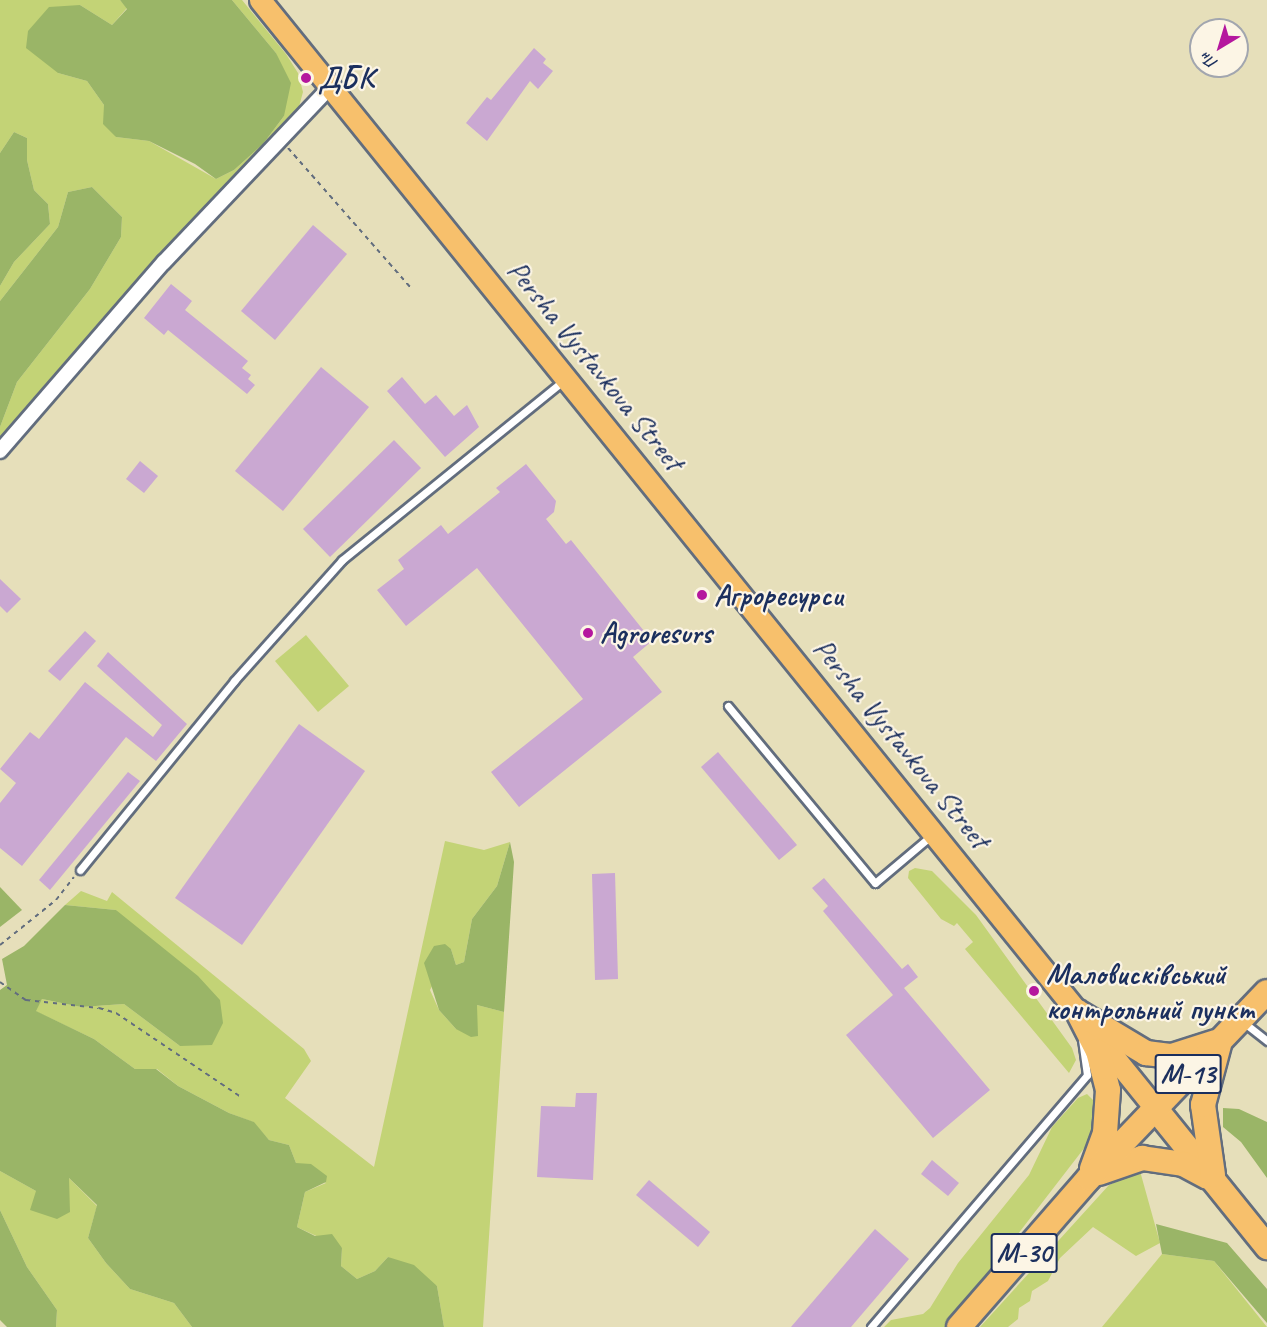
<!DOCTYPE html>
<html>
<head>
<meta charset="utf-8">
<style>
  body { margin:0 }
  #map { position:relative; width:1267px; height:1327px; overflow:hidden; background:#e6dfba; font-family:Caveat,sans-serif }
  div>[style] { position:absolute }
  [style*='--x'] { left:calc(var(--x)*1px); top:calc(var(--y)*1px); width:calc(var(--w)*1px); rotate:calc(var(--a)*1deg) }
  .green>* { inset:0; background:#c3d376 }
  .forest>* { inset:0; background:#9ab567 }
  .building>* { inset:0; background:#caa8d2 }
  .path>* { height:2px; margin-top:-1px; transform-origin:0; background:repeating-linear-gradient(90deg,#626d7e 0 4.5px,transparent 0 9px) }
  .roads { filter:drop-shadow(2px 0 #626d7e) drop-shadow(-2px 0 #626d7e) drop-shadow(0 2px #626d7e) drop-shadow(0 -2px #626d7e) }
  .lane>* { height:7px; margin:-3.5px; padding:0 3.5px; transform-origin:3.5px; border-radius:3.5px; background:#fff }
  .street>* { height:14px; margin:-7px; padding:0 7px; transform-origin:7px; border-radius:7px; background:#fff }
  .primary>* { height:21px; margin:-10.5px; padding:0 10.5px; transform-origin:10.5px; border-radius:10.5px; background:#f7c06c }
  .highway>* { height:24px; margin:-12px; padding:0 12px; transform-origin:12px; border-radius:12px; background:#f7c06c }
  .dots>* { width:16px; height:16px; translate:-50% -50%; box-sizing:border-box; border:3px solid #fcf5e5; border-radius:50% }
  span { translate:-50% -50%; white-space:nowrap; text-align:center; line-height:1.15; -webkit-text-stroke:4.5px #fcf5e5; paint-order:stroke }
  .shield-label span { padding:2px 4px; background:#fcf5e5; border:2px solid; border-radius:4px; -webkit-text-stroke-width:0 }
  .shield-label { font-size:28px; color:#1b2f5e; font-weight:700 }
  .poi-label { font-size:30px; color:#1b2f5e; font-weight:700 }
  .left { translate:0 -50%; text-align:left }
  .street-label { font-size:30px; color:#1b2f5e }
  .north { position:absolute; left:1189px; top:18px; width:60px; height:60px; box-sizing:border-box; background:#fcf5e5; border:2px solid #a2a6af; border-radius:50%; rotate:218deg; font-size:16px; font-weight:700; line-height:24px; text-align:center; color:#1b2f5e }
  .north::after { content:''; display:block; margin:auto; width:21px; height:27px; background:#b5179e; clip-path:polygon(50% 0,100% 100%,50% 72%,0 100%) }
</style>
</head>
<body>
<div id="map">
  <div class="green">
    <div style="clip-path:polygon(0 0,120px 0,127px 8px,112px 25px,80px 5px,58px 73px,87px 81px,104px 105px,116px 137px,149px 141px,216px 179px,234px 170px,263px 144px,284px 116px,276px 53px,232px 0,242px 0,286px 54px,298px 73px,303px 92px,297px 114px,290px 123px,163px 252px,0 444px,0 427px,17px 382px,90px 289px,121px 237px,122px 217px,92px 187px,68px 192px,58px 227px,0 301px,0 286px,14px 262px,50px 224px,48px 204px,34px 190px,27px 160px,27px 138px,14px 132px,0 153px)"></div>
    <div style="clip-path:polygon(306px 635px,349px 686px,318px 712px,275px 661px)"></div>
    <div style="clip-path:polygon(445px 841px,484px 850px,510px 842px,497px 886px,472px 919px,464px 962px,456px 965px,451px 949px,430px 990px,439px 1010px,456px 1029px,477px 1005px,504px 1012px,483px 1327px,444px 1327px,437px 1286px,388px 1257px,375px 1271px,357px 1279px,341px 1266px,342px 1248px,297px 1227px,305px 1192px,326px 1183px,296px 1163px,289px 1145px,269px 1140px,253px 1122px,229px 1113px,178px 1086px,157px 1069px,135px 1069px,94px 1039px,35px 1011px,42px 999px,81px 1007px,124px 1004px,180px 1046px,116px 910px,65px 905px,81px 891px,107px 901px,112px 892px,304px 1049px,311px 1061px,285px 1098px,374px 1167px)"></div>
    <div style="clip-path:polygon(915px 868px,932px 871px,976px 915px,1072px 1048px,1076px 1060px,1069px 1073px,965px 949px,973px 942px,957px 923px,954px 926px,941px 919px,908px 878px,909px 871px)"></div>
    <div style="clip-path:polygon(1087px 1094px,1098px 1105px,1092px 1138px,946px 1327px,884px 1327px,891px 1320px,923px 1314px,930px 1308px,958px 1263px,1029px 1175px,1052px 1127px,1078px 1098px)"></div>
    <div style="clip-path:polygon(0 1171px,36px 1191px,68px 1177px,97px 1206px,88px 1238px,106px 1263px,130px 1289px,174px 1303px,192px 1327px,56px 1327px,57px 1310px,27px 1267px,0 1210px)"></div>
    <div style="clip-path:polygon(1140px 1171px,1160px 1243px,1136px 1256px,1093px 1227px,1060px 1258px,1048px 1281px,1032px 1291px,1030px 1301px,1019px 1308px,1018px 1319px,1008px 1327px,980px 1327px,1109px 1185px)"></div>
    <div style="clip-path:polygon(1162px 1254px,1214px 1261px,1267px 1327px,1102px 1327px)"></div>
  </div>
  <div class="forest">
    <div style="clip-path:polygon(120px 0,232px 0,276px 53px,291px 83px,284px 116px,263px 144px,234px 170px,216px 179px,195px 164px,149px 141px,116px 137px,103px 124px,104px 105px,87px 81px,58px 73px,26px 48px,28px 31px,49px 7px,80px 5px,112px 25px,127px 9px)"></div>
    <div style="clip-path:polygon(14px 132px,27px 138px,27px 160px,34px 190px,48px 204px,50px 224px,14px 262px,0 286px,0 153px)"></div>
    <div style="clip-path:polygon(92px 187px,122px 217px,121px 237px,90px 289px,17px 382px,0 427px,0 301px,58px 227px,68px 192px)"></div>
    <div style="clip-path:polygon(510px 842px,514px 862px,504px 1012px,477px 1005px,478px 1036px,471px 1037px,456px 1029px,439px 1010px,424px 963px,434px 946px,445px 944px,451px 949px,456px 965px,464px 962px,472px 919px,497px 886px)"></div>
    <div style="clip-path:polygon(0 887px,22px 910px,0 927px)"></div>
    <div style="clip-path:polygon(65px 905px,116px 910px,198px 976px,220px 1000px,223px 1023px,212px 1045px,180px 1046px,124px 1004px,81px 1007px,42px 999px,36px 1011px,94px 1039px,135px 1069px,156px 1069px,178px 1086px,229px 1113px,254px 1122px,269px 1140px,289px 1145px,296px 1163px,311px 1164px,327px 1176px,326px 1182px,305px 1192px,297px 1227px,315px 1236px,332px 1234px,342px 1248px,341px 1266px,357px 1279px,375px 1271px,388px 1257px,414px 1265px,437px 1286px,444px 1327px,192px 1327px,174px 1303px,130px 1289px,106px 1263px,88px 1238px,97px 1205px,69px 1178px,70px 1212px,57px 1219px,30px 1210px,36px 1191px,0 1171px,0 990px,7px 985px,2px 959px,24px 946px)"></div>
    <div style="clip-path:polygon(1223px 1108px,1239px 1109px,1267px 1122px,1267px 1178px,1241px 1142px,1223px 1127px)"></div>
    <div style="clip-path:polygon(0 1210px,27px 1267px,57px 1310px,56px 1327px,7px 1327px,0 1320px)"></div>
    <div style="clip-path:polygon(1156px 1224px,1227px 1243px,1267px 1289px,1267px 1323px,1214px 1261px,1162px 1254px)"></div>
  </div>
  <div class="building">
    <div style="clip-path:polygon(534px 48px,546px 59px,543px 63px,553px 71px,538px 89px,530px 81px,487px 141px,466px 123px,487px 97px,491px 100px)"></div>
    <div style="clip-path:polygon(313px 225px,347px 254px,275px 340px,241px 311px)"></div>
    <div style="clip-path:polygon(171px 284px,192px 301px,185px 310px,248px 361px,242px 368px,251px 375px,248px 379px,255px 385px,247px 394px,168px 330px,164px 335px,144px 318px)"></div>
    <div style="clip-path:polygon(321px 367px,369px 407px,283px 511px,235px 471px)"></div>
    <div style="clip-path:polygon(402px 377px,425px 404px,436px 395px,454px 416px,467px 405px,479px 427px,445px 457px,387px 391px)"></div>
    <div style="clip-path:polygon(394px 440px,421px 468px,330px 557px,303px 529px)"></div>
    <div style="clip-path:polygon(140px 461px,158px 476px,144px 493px,126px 479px)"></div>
    <div style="clip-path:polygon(526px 464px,556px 501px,554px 512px,546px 519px,566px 544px,571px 540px,652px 641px,633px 657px,662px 692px,519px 807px,491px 772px,583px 699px,477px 568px,406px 626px,377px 590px,404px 569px,398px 560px,441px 525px,448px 534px,500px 492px,496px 488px)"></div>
    <div style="clip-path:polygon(0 579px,21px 599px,7px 613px,0 606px)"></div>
    <div style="clip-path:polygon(85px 631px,96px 641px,60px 681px,48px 671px)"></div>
    <div style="clip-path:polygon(108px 652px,187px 724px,156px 761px,126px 737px,22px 866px,0 848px,0 803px,16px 783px,0 769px,30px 732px,39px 739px,85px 682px,153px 737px,162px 725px,97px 666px)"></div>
    <div style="clip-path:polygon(299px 724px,365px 771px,242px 945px,175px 898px)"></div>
    <div style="clip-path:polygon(718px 752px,797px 845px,779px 860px,701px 767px)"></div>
    <div style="clip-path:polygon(128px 772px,140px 781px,50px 890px,39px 880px)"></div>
    <div style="clip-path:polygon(615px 873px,618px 979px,595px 980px,592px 874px)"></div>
    <div style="clip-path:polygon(824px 878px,902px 969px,908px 964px,918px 977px,904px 988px,990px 1090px,933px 1138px,846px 1035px,893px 995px,823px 911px,828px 906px,812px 888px)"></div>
    <div style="clip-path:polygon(576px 1093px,597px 1093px,593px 1180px,537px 1177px,541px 1106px,575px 1107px)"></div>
    <div style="clip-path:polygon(932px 1160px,959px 1183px,948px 1196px,921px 1174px)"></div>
    <div style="clip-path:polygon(649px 1180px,710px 1232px,698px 1247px,636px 1195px)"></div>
    <div style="clip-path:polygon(875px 1229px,909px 1259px,851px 1327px,791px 1327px)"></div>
  </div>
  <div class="path">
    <div style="--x:288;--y:148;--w:186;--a:48.7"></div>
    <div style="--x:0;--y:945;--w:72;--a:-38.8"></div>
    <div style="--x:56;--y:900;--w:29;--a:-52"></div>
    <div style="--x:0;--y:982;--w:32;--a:35"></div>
    <div style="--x:26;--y:1000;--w:73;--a:6.3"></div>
    <div style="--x:99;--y:1008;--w:18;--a:16"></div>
    <div style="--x:116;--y:1013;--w:151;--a:33.9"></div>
  </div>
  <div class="roads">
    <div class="lane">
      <div style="--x:728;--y:706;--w:230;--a:50.3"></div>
      <div style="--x:875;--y:883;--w:75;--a:-40.1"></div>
      <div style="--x:80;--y:870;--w:244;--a:-50.8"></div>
      <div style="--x:234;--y:681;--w:162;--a:-48.2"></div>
      <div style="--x:342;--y:560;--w:286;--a:-39"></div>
      <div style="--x:1243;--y:1022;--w:31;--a:38"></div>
      <div style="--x:871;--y:1327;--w:332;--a:-49.4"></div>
      <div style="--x:1087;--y:1075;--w:34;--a:-98"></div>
    </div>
    <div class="street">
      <div style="--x:0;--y:451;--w:250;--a:-49.1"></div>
      <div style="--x:164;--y:262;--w:241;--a:-46.5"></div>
    </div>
    <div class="primary">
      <div style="--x:260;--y:0;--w:1424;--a:51.07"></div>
    </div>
    <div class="highway">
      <div style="--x:1078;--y:1012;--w:44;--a:62.9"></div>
      <div style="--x:1098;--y:1051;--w:40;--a:75.6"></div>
      <div style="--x:1108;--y:1090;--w:43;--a:94"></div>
      <div style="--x:1105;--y:1133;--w:38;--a:110"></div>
      <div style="--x:1081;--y:1014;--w:76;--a:31"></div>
      <div style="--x:1146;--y:1053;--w:26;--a:7"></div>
      <div style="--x:1172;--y:1056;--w:46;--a:-17.7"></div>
      <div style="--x:1155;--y:1108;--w:179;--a:51.1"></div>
      <div style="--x:1099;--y:1173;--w:46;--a:-19.2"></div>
      <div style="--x:1142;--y:1158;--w:41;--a:8.3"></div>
      <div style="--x:1183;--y:1164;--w:27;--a:28"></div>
      <div style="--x:1213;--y:1175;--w:71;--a:-98.1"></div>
      <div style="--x:1203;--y:1105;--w:62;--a:-75.1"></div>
      <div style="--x:959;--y:1327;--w:198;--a:-48.9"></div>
      <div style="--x:1089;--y:1178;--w:257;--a:-46.3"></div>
    </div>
  </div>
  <div class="dots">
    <div style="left:306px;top:78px;background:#b5179e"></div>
    <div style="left:702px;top:595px;background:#b5179e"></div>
    <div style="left:588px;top:633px;background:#b5179e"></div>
    <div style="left:1034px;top:991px;background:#b5179e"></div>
  </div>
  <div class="shield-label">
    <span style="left:1188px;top:1074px">М-13</span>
    <span style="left:1024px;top:1253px">М-30</span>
  </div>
  <div class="poi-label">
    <span class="left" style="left:318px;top:78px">ДБК</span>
    <span class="left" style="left:714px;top:595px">Агроресурси</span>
    <span class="left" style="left:600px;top:633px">Agroresurs</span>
    <span class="left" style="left:1046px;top:991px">Маловисківський<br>контрольний пункт</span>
  </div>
  <div class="street-label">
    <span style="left:596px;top:365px;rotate:51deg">Persha Vystavkova Street</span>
    <span style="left:902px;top:743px;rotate:51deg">Persha Vystavkova Street</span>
  </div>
  <div class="north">Пн</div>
</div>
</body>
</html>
